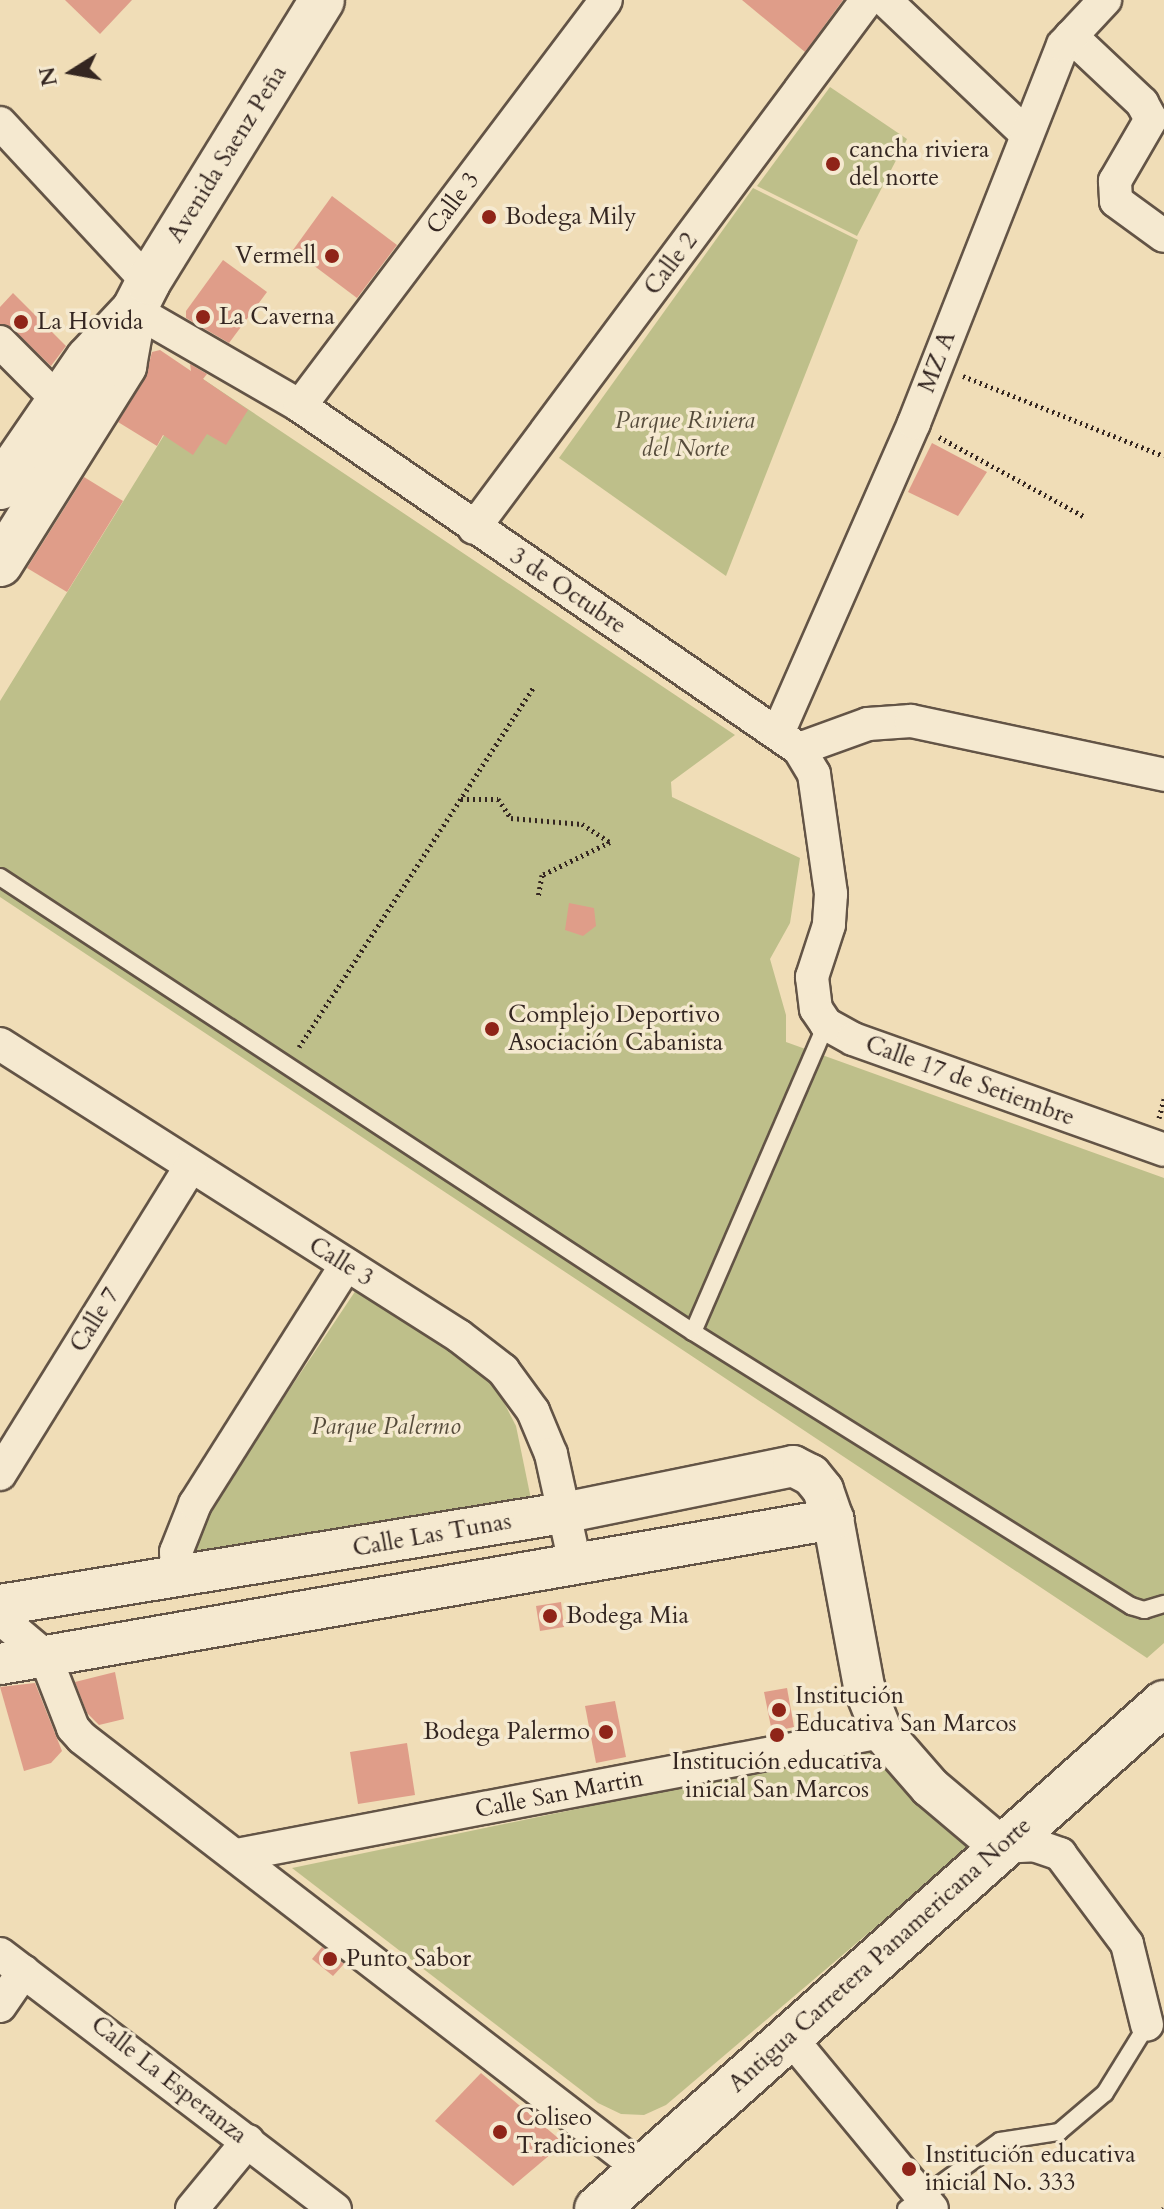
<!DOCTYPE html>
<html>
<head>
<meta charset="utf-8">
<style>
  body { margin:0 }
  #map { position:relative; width:1164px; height:2209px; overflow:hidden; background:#f0ddb7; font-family:Cardo,serif }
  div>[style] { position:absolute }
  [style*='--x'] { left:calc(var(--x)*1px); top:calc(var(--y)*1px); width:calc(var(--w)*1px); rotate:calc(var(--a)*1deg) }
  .green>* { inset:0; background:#bebf8a }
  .building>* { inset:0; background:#df9d89 }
  .path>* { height:5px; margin-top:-2.5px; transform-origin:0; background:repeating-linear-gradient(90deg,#342621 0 2px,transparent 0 6px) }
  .roads { filter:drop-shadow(2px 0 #635446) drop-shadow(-2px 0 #635446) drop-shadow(0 2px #635446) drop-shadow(0 -2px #635446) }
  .service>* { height:16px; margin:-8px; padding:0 8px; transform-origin:8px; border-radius:8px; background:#f5e9d0 }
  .minor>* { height:32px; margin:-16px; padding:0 16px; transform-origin:16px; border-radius:16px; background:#f5e9d0 }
  .tertiary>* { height:40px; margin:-20px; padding:0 20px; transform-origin:20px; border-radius:20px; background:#f5e9d0 }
  .secondary>* { height:44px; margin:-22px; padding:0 22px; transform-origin:22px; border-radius:22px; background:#f5e9d0 }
  .dots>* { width:22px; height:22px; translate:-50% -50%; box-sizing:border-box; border:4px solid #f5e9d0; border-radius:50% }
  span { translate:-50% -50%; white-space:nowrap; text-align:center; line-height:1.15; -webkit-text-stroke:7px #f5e9d0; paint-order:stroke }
  .poi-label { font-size:24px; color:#342621 }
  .left { translate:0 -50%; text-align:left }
  .right { translate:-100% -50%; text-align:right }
  .street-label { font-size:24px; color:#342621 }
  .park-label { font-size:24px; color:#564c3b; font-style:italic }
  .north { position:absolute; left:32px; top:32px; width:80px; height:80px; -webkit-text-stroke:6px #f5e9d0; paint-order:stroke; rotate:259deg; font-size:22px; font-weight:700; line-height:32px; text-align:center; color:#342621 }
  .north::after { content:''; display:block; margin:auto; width:28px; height:36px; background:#342621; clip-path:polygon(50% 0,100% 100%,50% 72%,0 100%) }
</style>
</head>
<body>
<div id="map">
  <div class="green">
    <div style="clip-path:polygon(830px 87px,907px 139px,857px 236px,757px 186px)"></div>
    <div style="clip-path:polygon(753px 188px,858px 240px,726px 576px,559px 458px)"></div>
    <div style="clip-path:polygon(200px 377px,735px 735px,671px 782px,672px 797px,800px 858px,790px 923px,770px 959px,786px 1015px,786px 1042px,1164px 1178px,1164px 1643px,1147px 1658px,0 897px,0 701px)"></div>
    <div style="clip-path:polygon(358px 1287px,474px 1364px,497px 1389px,516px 1426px,532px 1504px,195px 1561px,193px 1534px)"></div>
    <div style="clip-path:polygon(876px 1747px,972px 1845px,666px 2105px,644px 2115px,621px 2114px,598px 2103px,292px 1868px)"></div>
  </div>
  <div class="building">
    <div style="clip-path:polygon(65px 0,132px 0,100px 34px)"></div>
    <div style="clip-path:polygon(742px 0,843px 0,805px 52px)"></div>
    <div style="clip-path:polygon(332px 196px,397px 245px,357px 298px,293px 250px)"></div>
    <div style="clip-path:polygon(223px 260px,267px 292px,229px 343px,186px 318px,186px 311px)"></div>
    <div style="clip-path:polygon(13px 293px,66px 346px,51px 366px,13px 329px,0 324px,0 307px)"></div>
    <div style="clip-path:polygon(160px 350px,191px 371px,190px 364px,207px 374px,203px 379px,248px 410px,226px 445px,207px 434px,193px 455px,163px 435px,157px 446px,118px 422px,145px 379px,152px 352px)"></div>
    <div style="clip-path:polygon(932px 443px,987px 472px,958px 516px,908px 492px)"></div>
    <div style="clip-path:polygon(84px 477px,123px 501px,67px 592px,27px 568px)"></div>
    <div style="clip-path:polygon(569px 903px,594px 908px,596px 926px,583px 936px,565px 930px)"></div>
    <div style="clip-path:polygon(561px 1602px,564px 1627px,540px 1631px,536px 1606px)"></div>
    <div style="clip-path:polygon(115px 1672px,124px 1719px,99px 1725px,87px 1713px,75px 1682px)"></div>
    <div style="clip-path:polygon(35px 1683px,62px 1751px,51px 1763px,24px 1771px,0 1687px)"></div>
    <div style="clip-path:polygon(787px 1688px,794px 1727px,772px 1732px,764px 1692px)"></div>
    <div style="clip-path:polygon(615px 1701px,626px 1757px,596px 1763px,585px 1706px)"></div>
    <div style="clip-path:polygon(407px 1743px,415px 1795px,358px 1804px,350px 1752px)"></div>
    <div style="clip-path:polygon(322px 1947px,344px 1964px,333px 1976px,312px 1959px)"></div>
    <div style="clip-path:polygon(481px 2073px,564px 2143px,513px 2186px,435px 2121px)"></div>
  </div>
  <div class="path">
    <div style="--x:963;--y:376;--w:216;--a:21.7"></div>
    <div style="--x:939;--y:437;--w:166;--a:28.7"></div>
    <div style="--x:461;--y:799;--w:37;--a:0"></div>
    <div style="--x:498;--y:799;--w:23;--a:56"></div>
    <div style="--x:511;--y:818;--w:71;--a:4.8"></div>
    <div style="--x:582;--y:824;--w:33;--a:33"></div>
    <div style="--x:610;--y:842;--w:76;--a:154.1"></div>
    <div style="--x:542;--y:875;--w:22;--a:100"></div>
    <div style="--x:299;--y:1047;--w:431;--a:-56.9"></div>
    <div style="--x:1159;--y:1118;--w:20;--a:-75"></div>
    <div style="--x:1163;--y:2209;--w:1;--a:-45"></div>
  </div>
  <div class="roads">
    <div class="service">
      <div style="--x:0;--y:877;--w:829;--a:33.29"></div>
      <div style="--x:693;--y:1332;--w:517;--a:32.03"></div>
      <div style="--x:1131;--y:1606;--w:14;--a:17"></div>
      <div style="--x:1144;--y:1610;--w:21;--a:-17"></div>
      <div style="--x:693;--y:1332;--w:335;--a:-66.6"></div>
      <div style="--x:906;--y:2209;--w:116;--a:-35.9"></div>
      <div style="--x:1000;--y:2141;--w:60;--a:-8.7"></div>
      <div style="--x:1059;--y:2132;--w:60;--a:-40.3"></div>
      <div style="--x:1105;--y:2093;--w:80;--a:-58.3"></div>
    </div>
    <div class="minor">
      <div style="--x:885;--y:0;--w:193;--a:43.5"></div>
      <div style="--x:1071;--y:36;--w:98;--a:43.3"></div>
      <div style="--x:1142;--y:103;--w:18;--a:61"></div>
      <div style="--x:1151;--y:119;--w:72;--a:120.1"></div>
      <div style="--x:1115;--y:181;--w:20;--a:87"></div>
      <div style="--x:1116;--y:201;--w:59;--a:36.1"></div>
      <div style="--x:0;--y:123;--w:217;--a:47.1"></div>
      <div style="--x:134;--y:310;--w:192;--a:30"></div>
      <div style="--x:300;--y:406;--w:606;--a:34.5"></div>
      <div style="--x:799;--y:749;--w:29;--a:59"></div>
      <div style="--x:814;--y:774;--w:121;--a:81.9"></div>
      <div style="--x:831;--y:894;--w:31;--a:94"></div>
      <div style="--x:829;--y:925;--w:55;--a:108.1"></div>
      <div style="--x:812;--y:977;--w:32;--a:83"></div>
      <div style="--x:816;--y:1009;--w:18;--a:56"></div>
      <div style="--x:826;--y:1024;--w:31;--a:29"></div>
      <div style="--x:853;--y:1039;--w:330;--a:19.6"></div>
      <div style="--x:0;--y:342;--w:83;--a:45"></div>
      <div style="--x:300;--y:406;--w:508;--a:-52.99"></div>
      <div style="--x:474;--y:528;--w:658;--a:-53.34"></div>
      <div style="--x:778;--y:733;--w:339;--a:-66.3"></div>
      <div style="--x:914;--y:423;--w:406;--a:-68.5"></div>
      <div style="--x:1063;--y:45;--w:62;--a:-47"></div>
      <div style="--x:799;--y:749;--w:73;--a:-19.9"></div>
      <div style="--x:868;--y:724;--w:43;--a:-4"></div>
      <div style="--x:911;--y:721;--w:259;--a:12"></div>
      <div style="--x:0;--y:1044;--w:544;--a:32.46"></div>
      <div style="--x:459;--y:1336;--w:56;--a:37.7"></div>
      <div style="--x:503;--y:1370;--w:51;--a:53.8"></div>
      <div style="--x:533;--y:1411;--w:47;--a:67.3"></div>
      <div style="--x:551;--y:1454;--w:112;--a:77.6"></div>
      <div style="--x:0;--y:1474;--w:362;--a:-58.2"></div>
      <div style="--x:177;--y:1578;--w:26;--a:-92"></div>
      <div style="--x:176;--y:1552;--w:52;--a:-68.4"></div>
      <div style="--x:195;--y:1504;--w:283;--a:-57.7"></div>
      <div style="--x:0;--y:1618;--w:59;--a:40.2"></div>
      <div style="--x:45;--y:1656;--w:77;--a:68.7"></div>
      <div style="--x:73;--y:1728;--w:13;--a:48"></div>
      <div style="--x:82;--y:1738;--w:704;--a:37.62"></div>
      <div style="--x:1001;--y:1847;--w:33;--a:-3"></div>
      <div style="--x:1034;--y:1845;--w:28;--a:19"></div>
      <div style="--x:1060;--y:1854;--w:112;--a:53.3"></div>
      <div style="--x:1127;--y:1944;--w:83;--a:76.1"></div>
      <div style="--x:237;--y:1855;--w:657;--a:-10.8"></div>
      <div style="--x:0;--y:1954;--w:421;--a:37.3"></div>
      <div style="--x:0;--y:2006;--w:42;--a:-55.6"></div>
      <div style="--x:789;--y:2036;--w:224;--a:50.4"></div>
      <div style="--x:192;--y:2209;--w:88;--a:-50.5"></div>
    </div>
    <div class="tertiary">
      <div style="--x:0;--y:1605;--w:570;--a:-9.28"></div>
      <div style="--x:563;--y:1513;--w:235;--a:-11.5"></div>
      <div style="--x:793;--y:1466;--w:20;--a:27"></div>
      <div style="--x:811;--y:1475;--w:19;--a:51"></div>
      <div style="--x:823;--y:1490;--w:31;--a:71"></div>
      <div style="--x:833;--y:1519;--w:171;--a:79.5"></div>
      <div style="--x:864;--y:1687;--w:48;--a:68.2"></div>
      <div style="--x:882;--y:1732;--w:73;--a:48.9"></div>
      <div style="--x:930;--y:1787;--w:93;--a:40.2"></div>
      <div style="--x:0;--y:1664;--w:846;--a:-9.87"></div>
    </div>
    <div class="secondary">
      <div style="--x:0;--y:487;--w:155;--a:-55.5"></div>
      <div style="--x:88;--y:359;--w:67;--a:-46.8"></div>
      <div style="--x:0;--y:564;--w:234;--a:-57.9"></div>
      <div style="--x:124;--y:366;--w:57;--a:-79.9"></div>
      <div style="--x:134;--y:310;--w:31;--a:-63"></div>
      <div style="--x:148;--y:282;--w:331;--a:-58.3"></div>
      <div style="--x:597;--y:2209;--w:760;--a:-41.75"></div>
    </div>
  </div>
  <div class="dots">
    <div style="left:833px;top:164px;background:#8f2418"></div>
    <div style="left:489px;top:217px;background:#8f2418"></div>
    <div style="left:332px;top:256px;background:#8f2418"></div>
    <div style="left:203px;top:317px;background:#8f2418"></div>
    <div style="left:21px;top:322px;background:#8f2418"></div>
    <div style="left:492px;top:1029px;background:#8f2418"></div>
    <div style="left:550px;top:1616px;background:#8f2418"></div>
    <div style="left:779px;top:1710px;background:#8f2418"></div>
    <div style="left:606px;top:1732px;background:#8f2418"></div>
    <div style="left:777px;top:1735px;background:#8f2418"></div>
    <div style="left:330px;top:1959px;background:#8f2418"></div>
    <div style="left:500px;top:2132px;background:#8f2418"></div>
    <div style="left:909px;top:2169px;background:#8f2418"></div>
  </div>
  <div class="poi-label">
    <span class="left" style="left:849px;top:164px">cancha riviera<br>del norte</span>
    <span class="left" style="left:505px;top:217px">Bodega Mily</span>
    <span class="right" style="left:316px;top:256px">Vermell</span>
    <span class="left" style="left:219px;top:317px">La Caverna</span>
    <span class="left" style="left:37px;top:322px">La Hovida</span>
    <span class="left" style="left:508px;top:1029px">Complejo Deportivo<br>Asociación Cabanista</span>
    <span class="left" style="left:566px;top:1616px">Bodega Mia</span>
    <span class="left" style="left:795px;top:1710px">Institución<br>Educativa San Marcos</span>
    <span class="right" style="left:590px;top:1732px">Bodega Palermo</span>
    <span style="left:777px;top:1776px">Institución educativa<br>inicial San Marcos</span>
    <span class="left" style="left:346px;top:1959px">Punto Sabor</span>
    <span class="left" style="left:516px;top:2132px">Coliseo<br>Tradiciones</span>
    <span class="left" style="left:925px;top:2169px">Institución educativa<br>inicial No. 333</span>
  </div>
  <div class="street-label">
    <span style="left:227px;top:154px;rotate:-58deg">Avenida Saenz Peña</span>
    <span style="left:453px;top:203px;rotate:-53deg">Calle 3</span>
    <span style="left:671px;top:264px;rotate:-53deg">Calle 2</span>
    <span style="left:937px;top:362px;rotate:-69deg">MZ A</span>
    <span style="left:568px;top:591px;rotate:34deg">3 de Octubre</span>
    <span style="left:970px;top:1081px;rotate:20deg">Calle 17 de Setiembre</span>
    <span style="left:341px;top:1262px;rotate:32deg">Calle 3</span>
    <span style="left:95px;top:1320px;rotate:-58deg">Calle 7</span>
    <span style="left:432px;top:1535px;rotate:-10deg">Calle Las Tunas</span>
    <span style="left:559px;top:1794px;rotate:-11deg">Calle San Martin</span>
    <span style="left:880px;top:1955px;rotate:-42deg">Antigua Carretera Panamericana Norte</span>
    <span style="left:169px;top:2080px;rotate:38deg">Calle La Esperanza</span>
  </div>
  <div class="park-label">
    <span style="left:685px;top:435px">Parque Riviera<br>del Norte</span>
    <span style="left:386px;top:1427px">Parque Palermo</span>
  </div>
  <div class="north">N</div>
</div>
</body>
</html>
